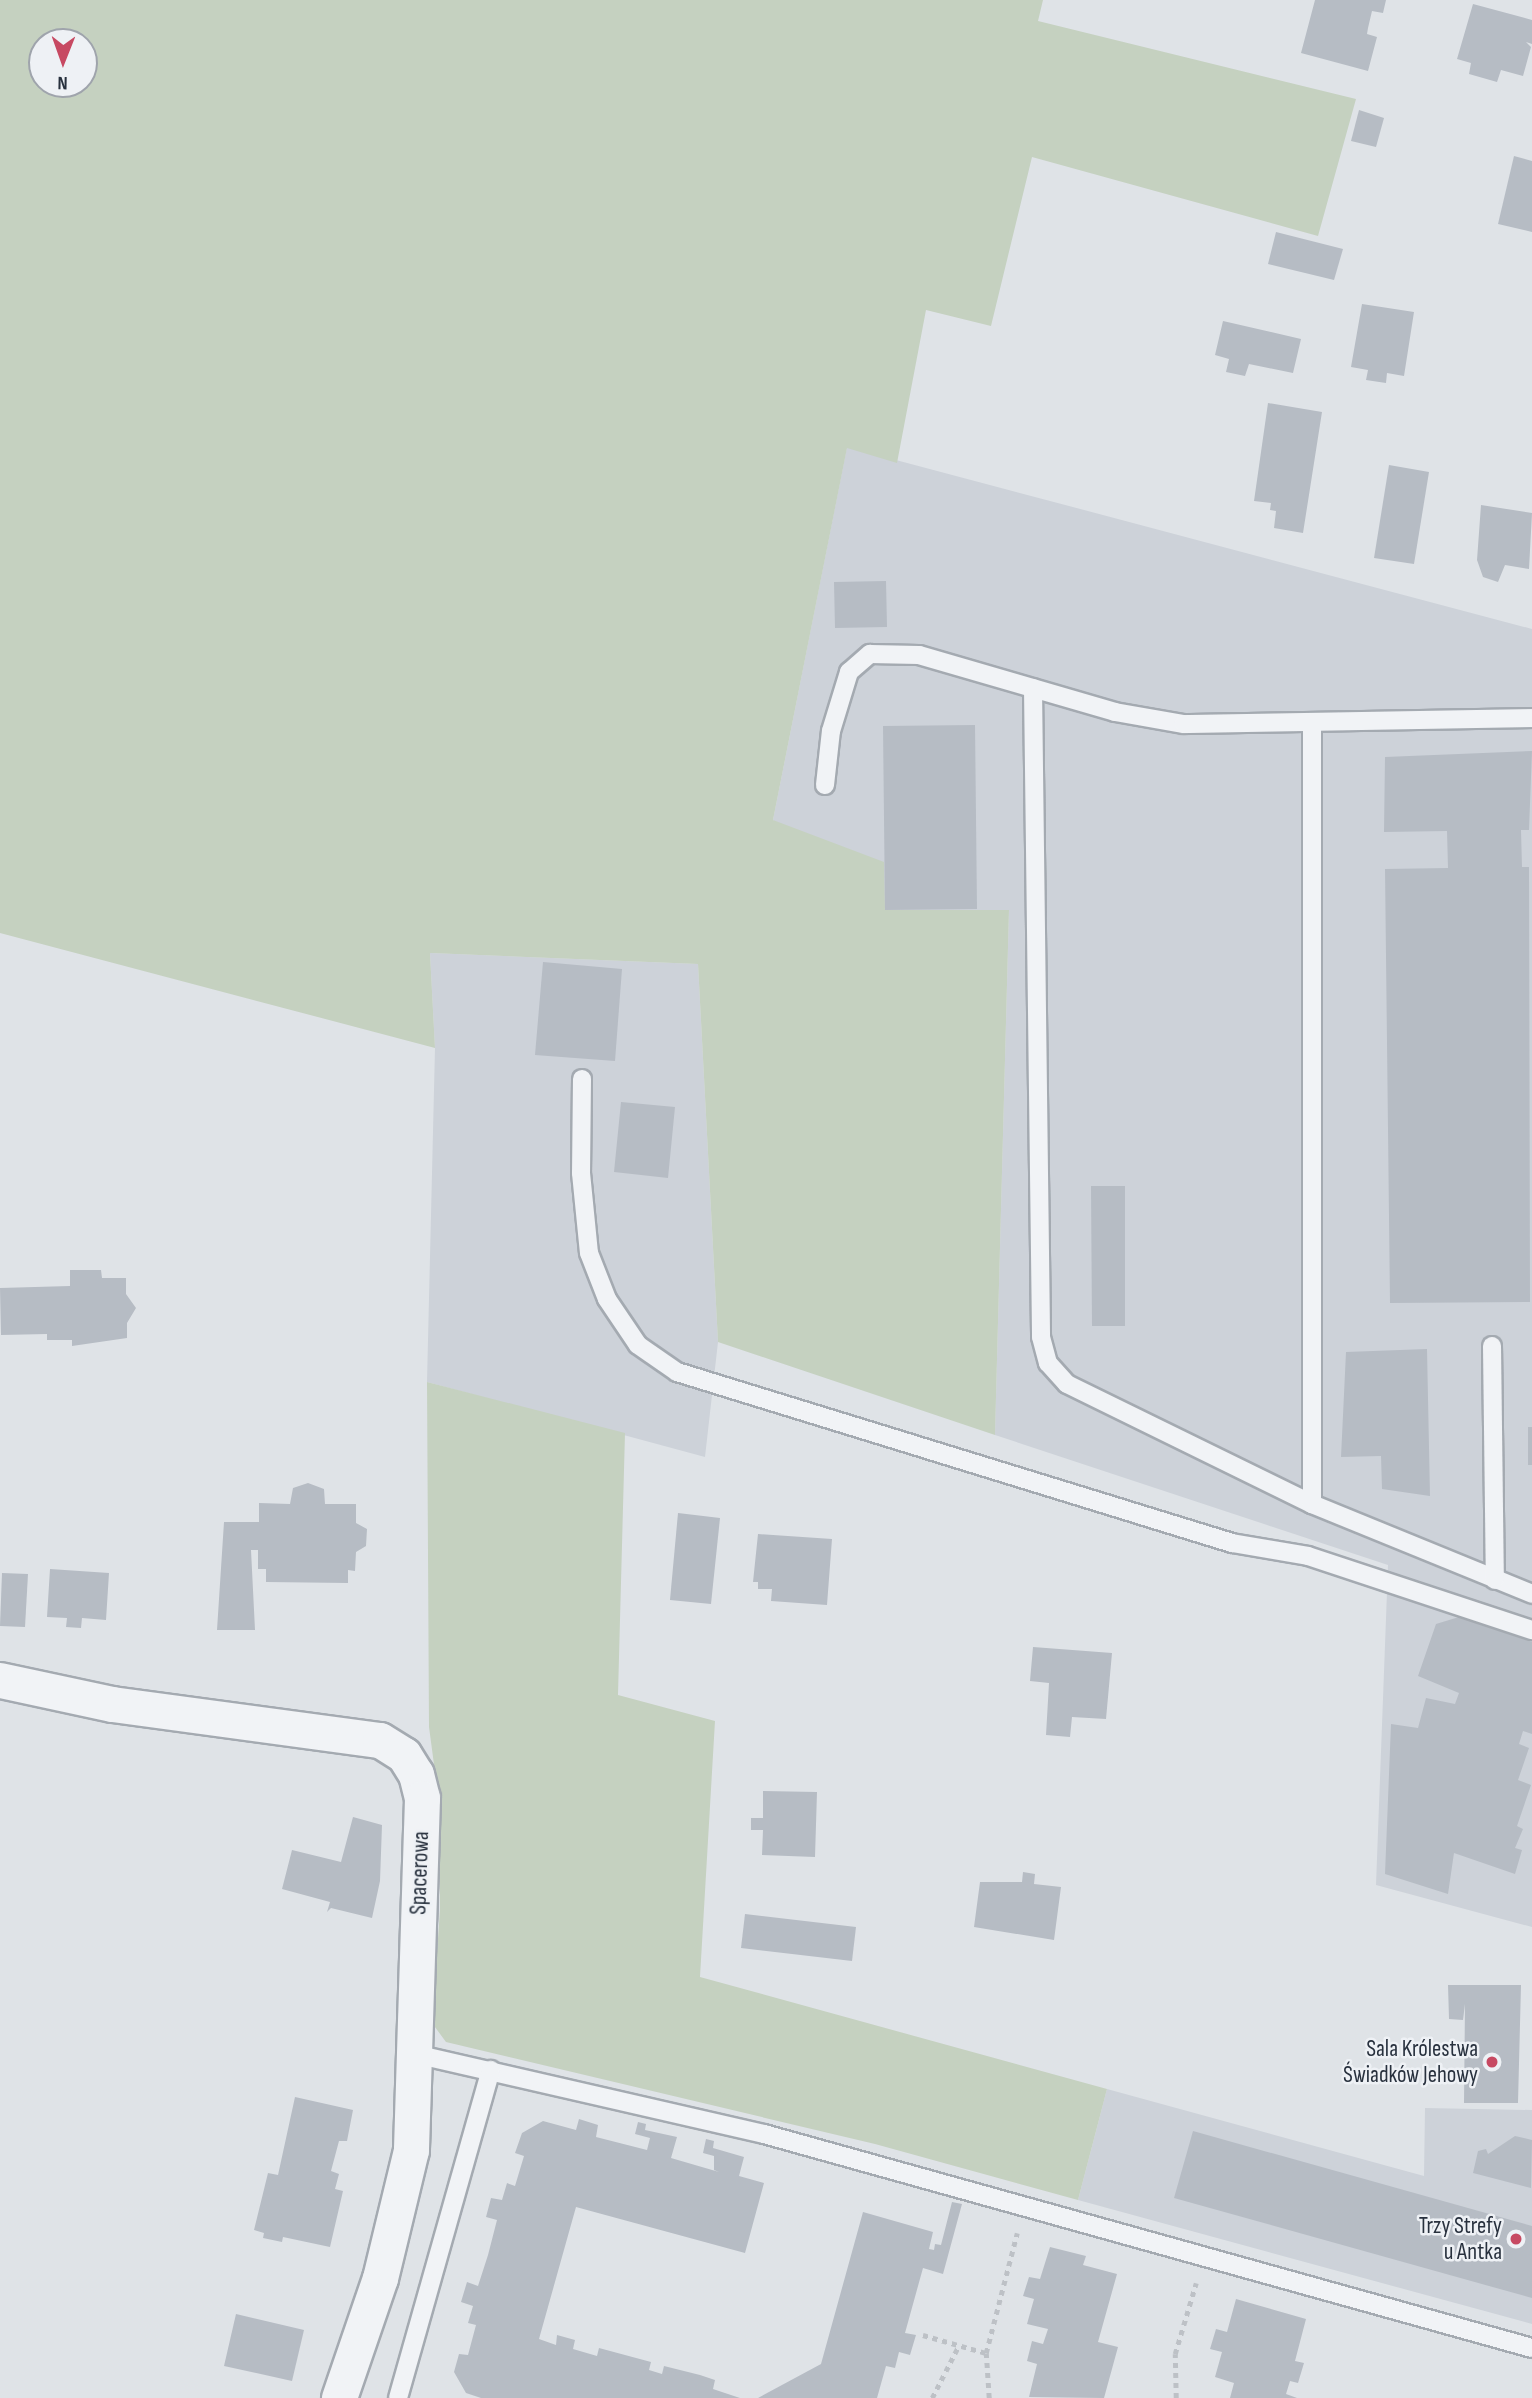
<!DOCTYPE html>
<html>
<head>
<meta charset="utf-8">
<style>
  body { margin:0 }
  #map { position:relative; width:1532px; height:2398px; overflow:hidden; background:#dfe3e7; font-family:"Sofia Sans Condensed",sans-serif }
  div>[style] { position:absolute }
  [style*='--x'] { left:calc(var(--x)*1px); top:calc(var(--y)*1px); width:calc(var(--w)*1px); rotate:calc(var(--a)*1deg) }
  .built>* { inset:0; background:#cdd2d9 }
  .green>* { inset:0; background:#c5d1c0 }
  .building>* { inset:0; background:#b6bcc4 }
  .path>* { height:4.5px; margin-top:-2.25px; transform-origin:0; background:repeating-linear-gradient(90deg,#bdc1c6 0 5px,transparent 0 10px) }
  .roads { filter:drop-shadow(2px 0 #a4aab1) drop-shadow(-2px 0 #a4aab1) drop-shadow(0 2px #a4aab1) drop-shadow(0 -2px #a4aab1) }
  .lane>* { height:18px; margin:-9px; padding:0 9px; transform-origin:9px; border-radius:9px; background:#f1f3f6 }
  .street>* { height:35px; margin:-17.5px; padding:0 17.5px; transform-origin:17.5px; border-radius:17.5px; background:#f1f3f6 }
  .dots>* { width:19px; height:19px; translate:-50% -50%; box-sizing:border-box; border:4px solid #eef1f5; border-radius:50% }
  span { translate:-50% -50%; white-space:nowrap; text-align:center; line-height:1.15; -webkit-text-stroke:5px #eef1f5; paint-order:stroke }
  .street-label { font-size:23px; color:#28313e }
  .poi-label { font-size:23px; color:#28313e }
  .right { translate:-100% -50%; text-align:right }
  .north { position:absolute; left:28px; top:28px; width:70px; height:70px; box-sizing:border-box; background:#eef1f5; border:2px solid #9fa4ac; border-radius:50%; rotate:181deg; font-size:19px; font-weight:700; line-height:28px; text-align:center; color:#28313e }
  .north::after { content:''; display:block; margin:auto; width:24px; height:32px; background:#c74962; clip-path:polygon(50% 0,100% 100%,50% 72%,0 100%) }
</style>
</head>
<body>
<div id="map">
  <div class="built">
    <div style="clip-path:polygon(847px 447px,1532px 629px,1532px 1927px,1376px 1885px,1388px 1565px,995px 1435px,1009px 910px,885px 910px,773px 820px)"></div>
    <div style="clip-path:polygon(430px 953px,698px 964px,718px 1342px,705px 1457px,427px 1382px,435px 1048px)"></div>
    <div style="clip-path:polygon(1107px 2089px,1424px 2176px,1425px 2108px,1532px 2110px,1532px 2324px,1078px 2200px)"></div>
  </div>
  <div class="green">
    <div style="clip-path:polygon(evenodd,0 0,1043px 0,1038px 21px,1356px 99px,1318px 236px,1032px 157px,991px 326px,926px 310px,897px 463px,847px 448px,773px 820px,884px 862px,885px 910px,1009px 910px,995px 1435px,718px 1342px,698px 964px,430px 953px,435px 1048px,0 933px,0 0,42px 42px,84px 42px,84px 84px,42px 84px,42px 42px)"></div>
    <div style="clip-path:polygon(427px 1382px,625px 1433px,618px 1695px,715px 1721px,700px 1977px,1107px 2089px,1078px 2200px,875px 2144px,446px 2042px,432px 2023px,440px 1910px,439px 1802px,429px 1727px)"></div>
  </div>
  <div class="building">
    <div style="clip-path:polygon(1315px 0,1386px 0,1383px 13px,1372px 11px,1368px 28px,1367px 34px,1377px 37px,1368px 71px,1301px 53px)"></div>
    <div style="clip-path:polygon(1473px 4px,1532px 20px,1532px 44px,1526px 42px,1531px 47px,1523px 76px,1501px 70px,1497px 82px,1469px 74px,1471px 63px,1457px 59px)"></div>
    <div style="clip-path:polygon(1359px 110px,1384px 118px,1376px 147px,1351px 141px)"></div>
    <div style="clip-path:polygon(1514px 156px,1532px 161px,1532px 232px,1498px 224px)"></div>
    <div style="clip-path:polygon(1276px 232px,1343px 249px,1334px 280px,1268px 264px)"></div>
    <div style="clip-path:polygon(1362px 304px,1414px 312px,1404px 376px,1387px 373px,1386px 383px,1366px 380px,1368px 370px,1351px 367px)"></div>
    <div style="clip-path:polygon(1223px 321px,1301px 339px,1293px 373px,1249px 364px,1245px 376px,1226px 372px,1229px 359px,1215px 355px)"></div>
    <div style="clip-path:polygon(1268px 403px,1322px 412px,1303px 533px,1274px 528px,1276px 511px,1270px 510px,1271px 503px,1254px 501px)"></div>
    <div style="clip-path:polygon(1389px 465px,1429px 472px,1414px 564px,1374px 558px)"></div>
    <div style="clip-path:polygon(1481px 505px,1532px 513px,1529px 569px,1505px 565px,1498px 582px,1483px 577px,1477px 560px)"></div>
    <div style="clip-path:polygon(886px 581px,887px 627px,835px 628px,834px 582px)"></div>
    <div style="clip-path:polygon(975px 725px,977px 909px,885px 910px,883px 726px)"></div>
    <div style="clip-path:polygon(1532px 751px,1529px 830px,1521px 830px,1522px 867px,1529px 867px,1530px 1302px,1390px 1303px,1385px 869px,1448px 868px,1447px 831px,1384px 832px,1385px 757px)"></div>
    <div style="clip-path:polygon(543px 962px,622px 969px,615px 1061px,535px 1055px)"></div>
    <div style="clip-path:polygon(621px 1102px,675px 1107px,668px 1178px,614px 1172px)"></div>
    <div style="clip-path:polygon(1091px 1186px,1125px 1186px,1125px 1326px,1092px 1326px)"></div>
    <div style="clip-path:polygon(70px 1270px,101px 1270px,102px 1278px,126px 1278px,126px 1294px,136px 1308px,127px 1323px,127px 1338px,72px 1346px,72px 1340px,47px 1340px,47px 1334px,1px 1335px,0 1288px,70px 1286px)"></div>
    <div style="clip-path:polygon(1427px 1349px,1430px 1496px,1382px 1489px,1381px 1456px,1341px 1457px,1346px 1352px)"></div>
    <div style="clip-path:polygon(1528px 1427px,1532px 1427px,1532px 1465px,1528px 1465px)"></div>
    <div style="clip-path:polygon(308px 1483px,324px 1489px,325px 1504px,356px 1504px,356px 1523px,367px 1529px,366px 1546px,356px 1552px,355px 1571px,348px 1570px,348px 1583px,266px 1582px,266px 1569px,258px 1569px,258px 1550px,251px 1550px,255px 1630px,217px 1630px,224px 1522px,259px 1522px,259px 1503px,290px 1504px,293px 1488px)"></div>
    <div style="clip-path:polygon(678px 1513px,720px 1518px,711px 1604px,670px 1600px)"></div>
    <div style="clip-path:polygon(758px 1534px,832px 1539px,827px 1605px,771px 1601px,772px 1589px,758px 1589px,758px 1582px,753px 1582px)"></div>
    <div style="clip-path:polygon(50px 1569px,109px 1573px,106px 1620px,82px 1618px,81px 1628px,66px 1627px,67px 1618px,47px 1617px)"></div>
    <div style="clip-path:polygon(2px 1573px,28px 1574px,25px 1627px,0 1626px)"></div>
    <div style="clip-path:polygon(1459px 1617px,1532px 1642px,1532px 1734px,1523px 1731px,1519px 1744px,1529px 1748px,1518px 1780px,1531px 1785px,1517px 1826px,1523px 1829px,1515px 1848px,1522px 1850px,1515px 1874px,1454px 1853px,1448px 1894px,1385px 1874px,1391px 1724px,1418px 1728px,1426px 1698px,1455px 1704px,1459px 1693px,1418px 1676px,1436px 1624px)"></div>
    <div style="clip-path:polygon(1033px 1647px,1112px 1653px,1106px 1719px,1072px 1717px,1070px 1737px,1046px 1735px,1049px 1683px,1030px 1681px)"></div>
    <div style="clip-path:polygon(763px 1791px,817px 1792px,815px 1857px,762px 1855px,763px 1830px,751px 1830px,751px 1818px,763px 1818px)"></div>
    <div style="clip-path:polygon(353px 1817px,382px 1825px,380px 1881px,372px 1918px,331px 1908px,327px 1912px,330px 1902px,282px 1889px,292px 1850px,341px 1862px)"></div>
    <div style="clip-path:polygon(1023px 1872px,1035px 1874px,1034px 1884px,1061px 1887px,1054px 1940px,974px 1927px,980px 1882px,1022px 1882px)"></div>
    <div style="clip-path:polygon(745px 1914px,856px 1927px,852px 1961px,741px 1948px)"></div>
    <div style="clip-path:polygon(1448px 1985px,1521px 1985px,1518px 2103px,1464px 2103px,1465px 2004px,1463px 2020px,1449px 2019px)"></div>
    <div style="clip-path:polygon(295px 2097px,353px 2110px,347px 2141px,339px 2141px,331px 2171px,339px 2174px,335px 2189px,343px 2191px,330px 2247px,283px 2237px,282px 2242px,263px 2238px,264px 2233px,254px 2230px,268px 2173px,278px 2175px)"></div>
    <div style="clip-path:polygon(579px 2119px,598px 2125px,596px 2137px,647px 2150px,650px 2138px,635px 2134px,638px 2122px,646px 2124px,645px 2130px,677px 2137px,671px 2158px,719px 2172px,714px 2170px,714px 2156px,703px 2153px,706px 2139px,714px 2141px,713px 2148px,744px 2157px,739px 2176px,764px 2183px,745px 2253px,576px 2207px,539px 2339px,556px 2345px,557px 2335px,575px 2340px,573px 2349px,597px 2356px,599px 2348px,651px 2362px,649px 2370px,662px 2374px,664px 2366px,700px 2375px,715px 2380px,713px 2389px,740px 2398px,481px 2398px,466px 2393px,454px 2372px,459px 2354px,468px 2355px,476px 2325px,468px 2323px,473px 2306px,461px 2302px,467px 2282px,478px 2286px,488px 2255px,497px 2220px,486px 2217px,491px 2198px,502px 2200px,507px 2183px,515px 2186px,524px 2156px,515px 2153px,522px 2133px,543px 2121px,576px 2130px)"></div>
    <div style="clip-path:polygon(1193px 2131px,1532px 2226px,1532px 2298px,1174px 2198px)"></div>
    <div style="clip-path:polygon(1515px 2136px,1532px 2140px,1531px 2188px,1473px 2173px,1478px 2151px,1486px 2149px,1488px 2154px)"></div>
    <div style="clip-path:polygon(952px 2202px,962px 2204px,943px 2274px,923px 2268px,905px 2333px,916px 2335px,910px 2355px,899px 2352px,895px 2368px,886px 2366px,877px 2398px,758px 2398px,821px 2364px,863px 2212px,933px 2232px,929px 2249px,934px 2250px,935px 2244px,941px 2245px)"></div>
    <div style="clip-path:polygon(1050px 2247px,1086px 2256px,1083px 2265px,1117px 2274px,1098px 2342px,1118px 2347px,1104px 2398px,1029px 2397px,1037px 2364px,1027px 2361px,1032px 2341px,1043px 2344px,1048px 2329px,1027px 2324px,1034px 2299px,1023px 2296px,1029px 2277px,1040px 2279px)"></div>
    <div style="clip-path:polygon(1236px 2299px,1306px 2319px,1295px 2361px,1304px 2363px,1298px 2383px,1290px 2381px,1286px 2394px,1297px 2398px,1230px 2398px,1234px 2383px,1215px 2377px,1222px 2352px,1210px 2349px,1216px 2329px,1227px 2332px)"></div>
    <div style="clip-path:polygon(236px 2314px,304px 2330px,292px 2381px,224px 2366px)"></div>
  </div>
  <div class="path">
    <div style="--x:923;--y:2335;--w:66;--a:15.9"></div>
    <div style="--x:932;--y:2398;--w:59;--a:-63"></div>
    <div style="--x:989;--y:2398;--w:45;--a:-93.8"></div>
    <div style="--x:986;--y:2353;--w:124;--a:-75.5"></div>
    <div style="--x:1176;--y:2398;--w:44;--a:-91.3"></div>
    <div style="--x:1175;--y:2354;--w:74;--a:-73.5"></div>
  </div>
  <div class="roads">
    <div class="lane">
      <div style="--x:1033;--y:688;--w:649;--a:89.29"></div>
      <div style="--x:1041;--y:1337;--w:27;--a:75"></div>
      <div style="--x:1048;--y:1363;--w:28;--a:48"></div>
      <div style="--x:1067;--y:1384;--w:273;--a:26.1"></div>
      <div style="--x:1312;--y:1504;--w:238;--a:22.2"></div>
      <div style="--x:825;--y:785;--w:54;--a:-83.7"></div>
      <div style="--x:831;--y:731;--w:62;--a:-73"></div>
      <div style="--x:849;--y:672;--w:28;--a:-41"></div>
      <div style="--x:870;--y:654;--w:49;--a:1.2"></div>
      <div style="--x:919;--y:655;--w:204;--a:16.2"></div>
      <div style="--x:1115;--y:712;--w:70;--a:9.9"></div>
      <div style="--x:1184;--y:724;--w:348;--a:-1"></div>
      <div style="--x:582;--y:1079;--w:94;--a:90.6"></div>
      <div style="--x:581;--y:1173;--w:80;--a:84.3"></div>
      <div style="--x:589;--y:1253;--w:49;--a:68.6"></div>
      <div style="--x:607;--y:1299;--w:55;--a:56"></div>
      <div style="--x:638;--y:1345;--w:47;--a:34.7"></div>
      <div style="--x:677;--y:1372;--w:581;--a:17.12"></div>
      <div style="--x:1232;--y:1543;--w:77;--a:9.7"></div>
      <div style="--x:1308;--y:1556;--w:236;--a:18.3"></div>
      <div style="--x:1492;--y:1346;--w:234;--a:89.3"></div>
      <div style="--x:1312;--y:1504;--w:781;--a:-90"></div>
      <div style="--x:415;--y:2054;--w:358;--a:12.9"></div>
      <div style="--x:764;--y:2134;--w:797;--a:15.57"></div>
      <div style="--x:398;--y:2398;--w:341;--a:-74.2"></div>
    </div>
    <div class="street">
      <div style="--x:0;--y:1680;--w:115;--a:12.1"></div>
      <div style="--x:112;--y:1704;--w:270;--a:7.7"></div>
      <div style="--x:380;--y:1740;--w:28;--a:32"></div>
      <div style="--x:404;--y:1755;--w:22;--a:58"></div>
      <div style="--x:416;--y:1774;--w:25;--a:76"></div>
      <div style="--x:422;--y:1798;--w:352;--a:91.8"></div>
      <div style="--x:411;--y:2150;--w:132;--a:103.6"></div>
      <div style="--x:380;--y:2278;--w:127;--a:108.9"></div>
    </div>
  </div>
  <div class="dots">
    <div style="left:1492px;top:2062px;background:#c74962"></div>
    <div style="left:1516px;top:2239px;background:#c74962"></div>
  </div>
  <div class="street-label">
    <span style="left:420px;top:1873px;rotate:-88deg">Spacerowa</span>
  </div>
  <div class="poi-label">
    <span class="right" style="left:1478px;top:2062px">Sala Królestwa<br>Świadków Jehowy</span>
    <span class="right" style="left:1502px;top:2239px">Trzy Strefy<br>u Antka</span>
  </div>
  <div class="north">N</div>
</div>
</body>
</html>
